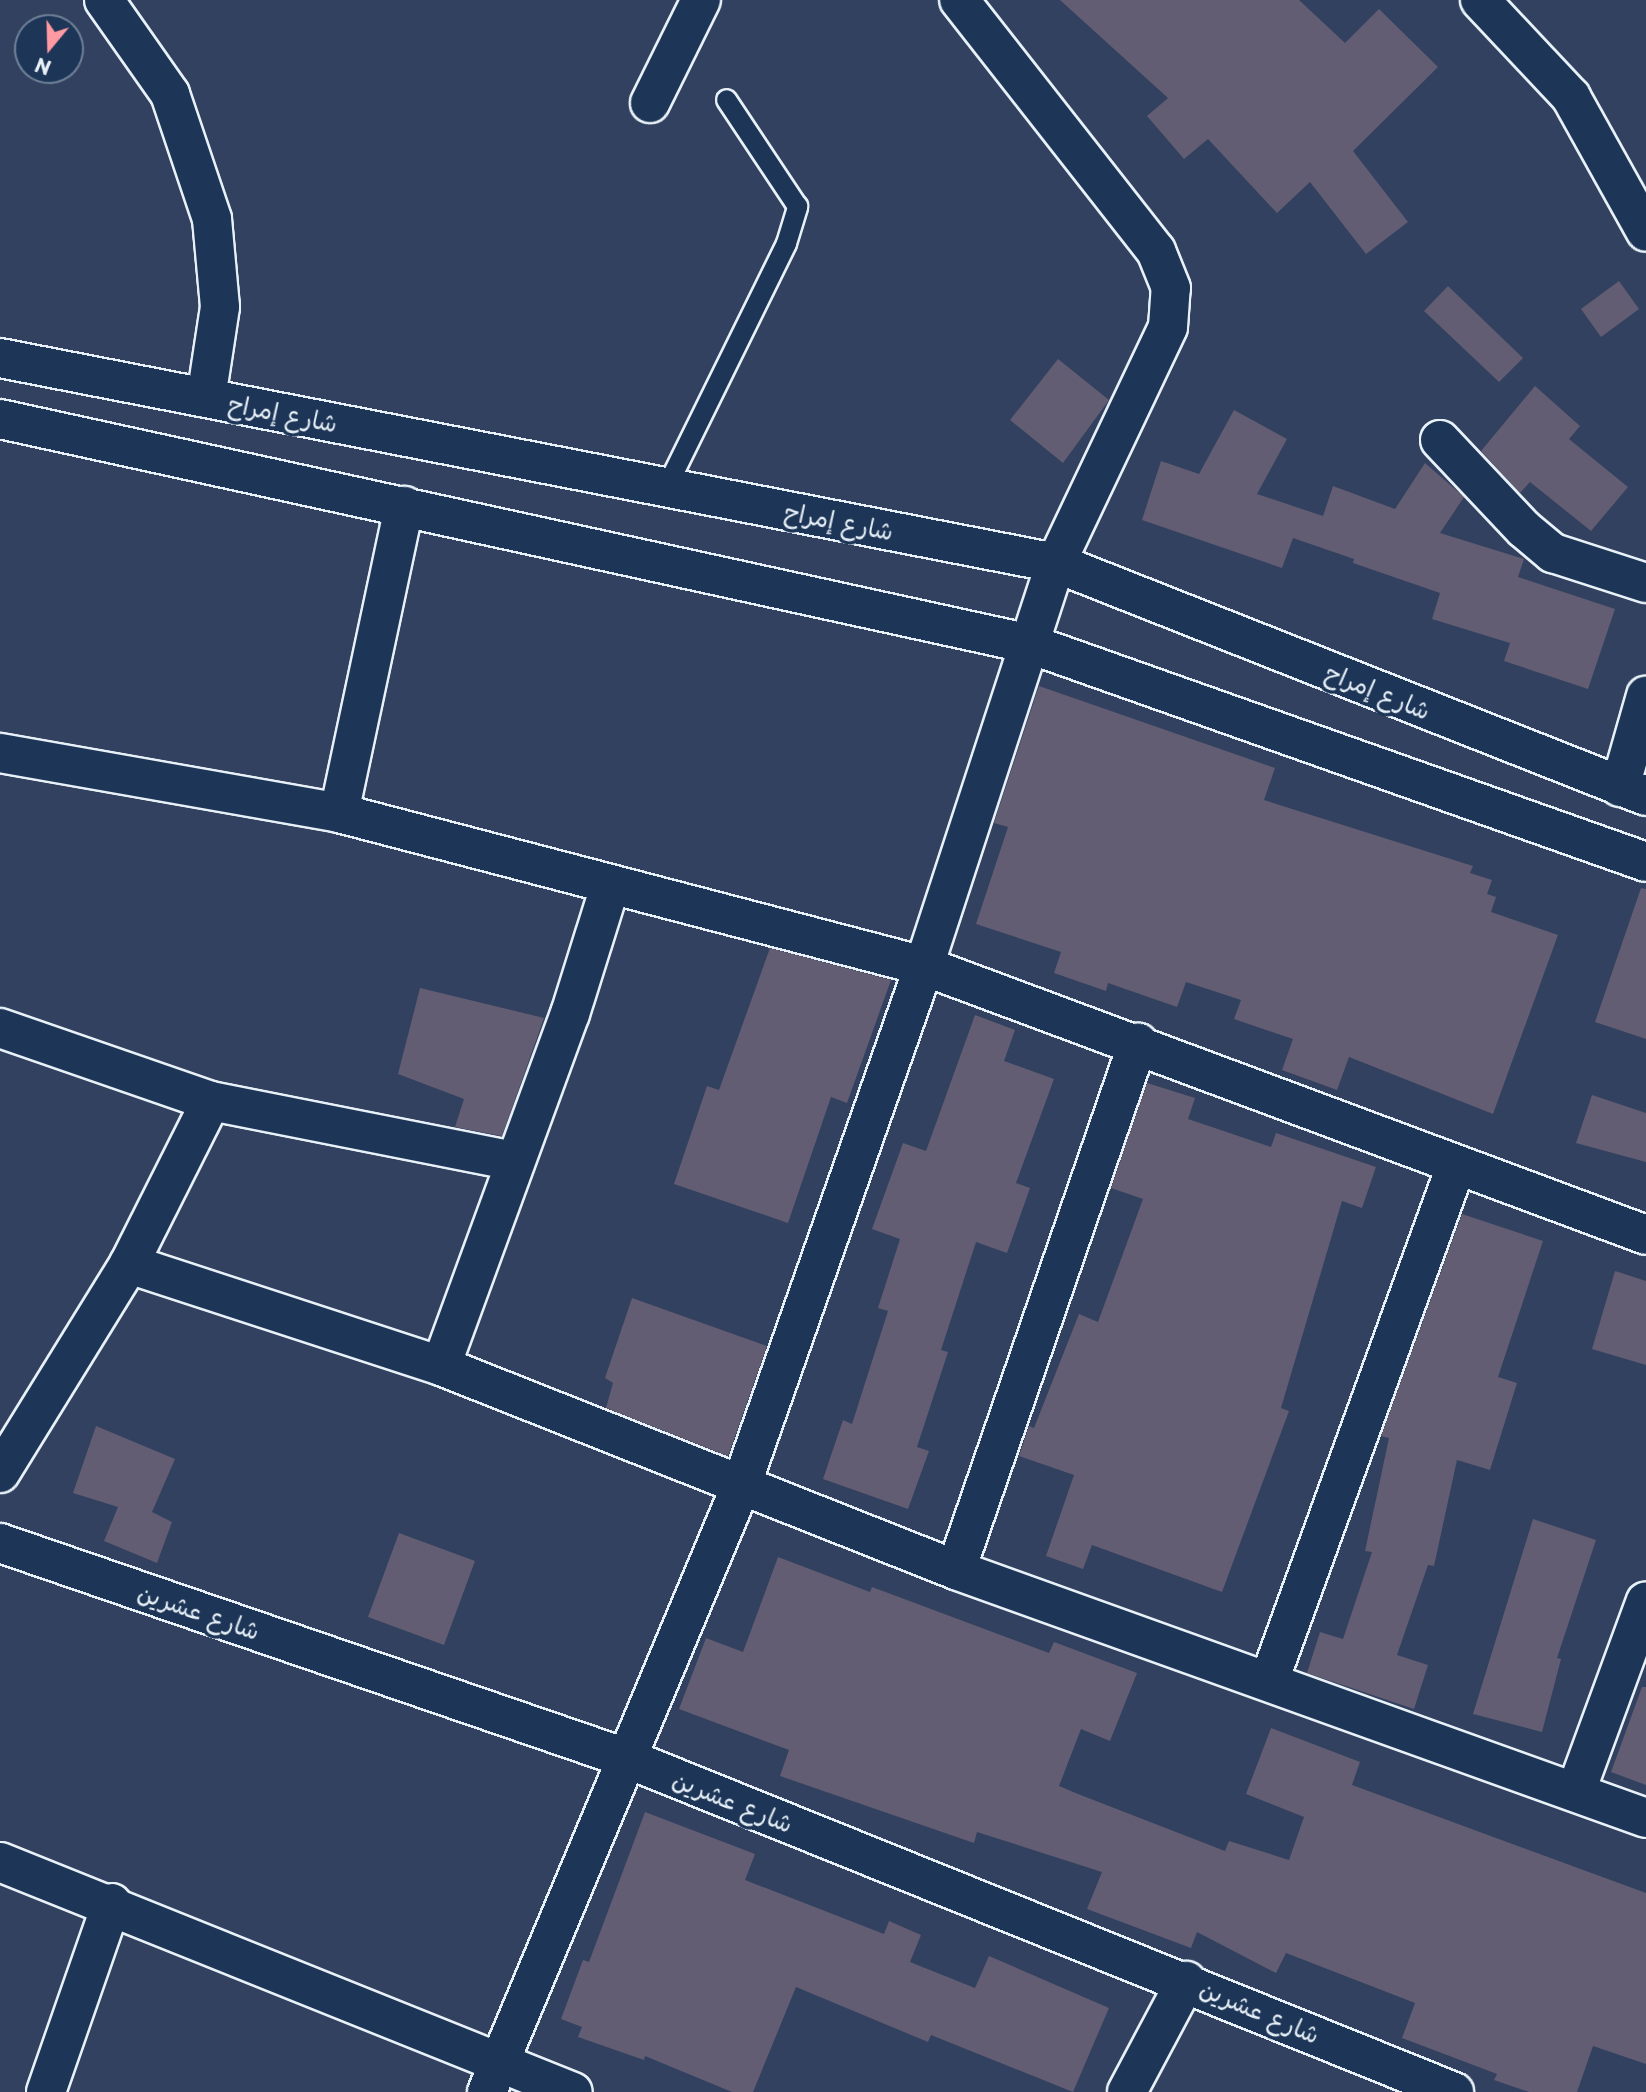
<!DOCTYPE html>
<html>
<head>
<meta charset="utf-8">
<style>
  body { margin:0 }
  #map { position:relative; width:1646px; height:2092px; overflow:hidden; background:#32415f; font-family:"Playpen Sans","Playpen Sans Arabic",sans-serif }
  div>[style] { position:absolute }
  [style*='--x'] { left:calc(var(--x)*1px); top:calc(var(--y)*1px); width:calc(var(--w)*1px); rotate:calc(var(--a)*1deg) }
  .building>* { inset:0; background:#625d72 }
  .roads { filter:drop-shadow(2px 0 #e8f1f8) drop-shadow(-2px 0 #e8f1f8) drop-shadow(0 2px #e8f1f8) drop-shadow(0 -2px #e8f1f8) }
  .service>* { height:19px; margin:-9.5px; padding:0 9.5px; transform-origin:9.5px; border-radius:9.5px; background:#1d3557 }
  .minor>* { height:38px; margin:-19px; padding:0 19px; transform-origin:19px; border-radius:19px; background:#1d3557 }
  .tertiary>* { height:38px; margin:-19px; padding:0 19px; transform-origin:19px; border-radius:19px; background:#1d3557 }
  .primary>* { height:38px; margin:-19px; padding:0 19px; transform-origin:19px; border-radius:19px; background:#1d3557 }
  span { translate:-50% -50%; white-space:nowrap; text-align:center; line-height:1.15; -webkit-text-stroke:7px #1d3557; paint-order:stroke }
  .street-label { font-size:24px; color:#e8f1f8 }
  .north { position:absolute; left:14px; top:14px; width:70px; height:70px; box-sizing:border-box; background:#1d3557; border:2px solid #6e8097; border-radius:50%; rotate:199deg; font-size:19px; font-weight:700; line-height:28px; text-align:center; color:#e8f1f8 }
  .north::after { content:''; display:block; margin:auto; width:24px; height:32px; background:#ff9aa2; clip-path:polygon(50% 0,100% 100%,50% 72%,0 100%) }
</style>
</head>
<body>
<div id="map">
  <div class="building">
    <div style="clip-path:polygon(1060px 0,1299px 0,1345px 43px,1379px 9px,1438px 67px,1353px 151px,1408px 222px,1366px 254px,1310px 182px,1277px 213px,1208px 139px,1184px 159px,1147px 116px,1168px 98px)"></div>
    <div style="clip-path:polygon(1619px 281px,1639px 309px,1601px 337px,1581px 309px)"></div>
    <div style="clip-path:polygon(1448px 286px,1523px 358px,1499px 382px,1424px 311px)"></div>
    <div style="clip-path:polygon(1058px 359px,1109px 400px,1063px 463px,1010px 420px)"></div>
    <div style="clip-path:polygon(1535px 386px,1580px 426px,1569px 439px,1628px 487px,1591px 531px,1530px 482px,1520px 493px,1481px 451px)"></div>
    <div style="clip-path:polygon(1234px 410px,1287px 439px,1257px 494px,1323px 516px,1333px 486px,1395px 509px,1425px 463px,1464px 497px,1440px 533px,1524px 559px,1518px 577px,1615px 609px,1588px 689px,1504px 661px,1510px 643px,1432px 619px,1440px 593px,1353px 563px,1354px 559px,1293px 538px,1282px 568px,1142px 520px,1161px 461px,1199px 474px)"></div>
    <div style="clip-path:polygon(1039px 686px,1275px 768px,1264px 800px,1473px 866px,1470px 873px,1492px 880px,1487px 894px,1496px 897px,1491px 912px,1558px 935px,1493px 1114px,1349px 1057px,1337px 1090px,1282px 1070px,1293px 1039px,1234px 1019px,1241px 1000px,1186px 982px,1177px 1007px,1108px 983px,1106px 991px,1054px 973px,1061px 952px,976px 924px,1008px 827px,994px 823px)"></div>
    <div style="clip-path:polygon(1641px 888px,1646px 889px,1646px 1039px,1595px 1022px)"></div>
    <div style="clip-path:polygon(770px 948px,891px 980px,847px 1103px,831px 1097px,788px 1223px,674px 1184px,707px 1086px,719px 1090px)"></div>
    <div style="clip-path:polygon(420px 988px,544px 1018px,502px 1136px,455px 1127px,464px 1099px,398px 1074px)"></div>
    <div style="clip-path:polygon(975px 1015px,1015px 1030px,1004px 1061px,1054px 1079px,1016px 1183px,1030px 1188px,1007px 1253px,976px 1242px,941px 1350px,948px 1352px,917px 1447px,929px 1451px,908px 1509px,823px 1479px,843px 1420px,852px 1424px,888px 1311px,878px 1308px,900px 1239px,872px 1229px,903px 1143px,926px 1151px)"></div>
    <div style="clip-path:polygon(1147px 1083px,1195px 1098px,1188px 1119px,1271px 1147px,1276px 1133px,1376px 1167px,1362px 1208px,1342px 1201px,1281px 1408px,1289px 1411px,1222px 1592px,1092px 1545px,1083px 1569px,1046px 1556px,1074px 1475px,1019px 1456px,1029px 1426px,1034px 1428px,1079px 1314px,1098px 1322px,1143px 1199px,1111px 1188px)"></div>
    <div style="clip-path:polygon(1592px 1095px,1646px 1113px,1646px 1162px,1576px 1143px)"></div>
    <div style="clip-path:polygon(1462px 1214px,1543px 1241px,1498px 1377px,1517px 1383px,1490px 1470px,1457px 1460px,1434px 1566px,1428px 1565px,1397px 1655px,1428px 1665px,1414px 1709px,1307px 1673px,1320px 1632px,1343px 1639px,1372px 1552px,1365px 1551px,1389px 1438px,1381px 1436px)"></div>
    <div style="clip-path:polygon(1615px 1271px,1646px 1281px,1646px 1365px,1592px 1349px)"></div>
    <div style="clip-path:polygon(632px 1298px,767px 1346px,728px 1456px,606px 1408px,613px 1383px,605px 1378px)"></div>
    <div style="clip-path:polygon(96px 1426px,175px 1459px,152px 1512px,172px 1522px,157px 1563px,104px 1541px,118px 1507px,73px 1493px)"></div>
    <div style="clip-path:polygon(1533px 1519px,1596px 1540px,1557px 1658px,1561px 1659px,1542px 1732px,1473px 1714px)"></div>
    <div style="clip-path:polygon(399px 1533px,475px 1561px,444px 1645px,368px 1617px)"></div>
    <div style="clip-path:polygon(778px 1557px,870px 1592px,872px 1587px,1049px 1653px,1054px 1642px,1137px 1673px,1110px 1741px,1081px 1729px,1059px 1786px,1078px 1794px,1225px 1851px,1229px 1841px,1289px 1860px,1304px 1817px,1246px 1794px,1271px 1728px,1360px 1762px,1352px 1785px,1646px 1893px,1646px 2064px,1593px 2046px,1577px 2092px,1529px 2092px,1494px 2080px,1497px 2074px,1402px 2038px,1415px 2003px,1286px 1953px,1276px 1973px,1197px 1932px,1191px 1948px,1087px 1909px,1102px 1872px,977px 1832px,974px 1843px,780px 1776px,789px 1750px,679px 1709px,706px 1638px,743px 1652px)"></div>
    <div style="clip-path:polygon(1642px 1687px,1646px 1687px,1646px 1785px,1611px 1772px)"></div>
    <div style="clip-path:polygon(645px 1812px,755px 1854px,745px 1880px,884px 1934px,889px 1921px,921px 1935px,910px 1962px,975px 1988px,989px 1956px,1109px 2008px,1073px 2092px,931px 2035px,928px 2042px,796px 1987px,753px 2092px,732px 2092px,645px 2056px,644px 2060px,578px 2037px,582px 2027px,561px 2019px,583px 1960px,589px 1962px)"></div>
  </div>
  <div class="roads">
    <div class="service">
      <div style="--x:666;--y:487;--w:272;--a:-63.8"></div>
      <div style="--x:786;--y:243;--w:39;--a:-73"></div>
      <div style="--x:797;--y:206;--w:128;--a:-123.6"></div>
    </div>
    <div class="minor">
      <div style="--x:104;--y:0;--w:115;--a:54.9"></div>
      <div style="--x:170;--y:94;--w:132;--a:71.4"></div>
      <div style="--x:212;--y:219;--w:88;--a:84.8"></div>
      <div style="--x:220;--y:307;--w:92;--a:98.7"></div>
      <div style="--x:1480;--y:0;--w:133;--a:46.8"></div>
      <div style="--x:1571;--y:97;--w:154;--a:60.9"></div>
      <div style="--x:650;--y:103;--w:115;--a:-63.7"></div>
      <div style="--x:1440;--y:440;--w:122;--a:46.7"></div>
      <div style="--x:1524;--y:529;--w:38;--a:40"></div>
      <div style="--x:1553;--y:553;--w:98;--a:17.9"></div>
      <div style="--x:0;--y:753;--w:344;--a:10"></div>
      <div style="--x:339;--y:813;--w:605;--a:14.66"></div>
      <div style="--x:924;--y:966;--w:770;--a:20.43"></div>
      <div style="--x:1620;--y:787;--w:95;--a:-74.1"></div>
      <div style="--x:339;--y:813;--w:314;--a:-78"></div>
      <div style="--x:0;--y:1028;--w:223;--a:19.1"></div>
      <div style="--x:211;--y:1101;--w:310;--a:11.2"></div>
      <div style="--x:129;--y:1264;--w:328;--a:18.1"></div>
      <div style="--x:441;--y:1366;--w:554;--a:21.61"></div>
      <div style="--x:956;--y:1570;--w:733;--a:19.77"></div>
      <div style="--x:441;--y:1366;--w:375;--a:-69.9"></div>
      <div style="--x:570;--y:1014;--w:134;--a:-72.6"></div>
      <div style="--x:0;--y:1473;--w:246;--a:-58.3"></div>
      <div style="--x:129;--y:1264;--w:182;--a:-63.3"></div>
      <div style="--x:956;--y:1570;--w:558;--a:-70.95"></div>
      <div style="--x:1269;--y:1681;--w:548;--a:-70.04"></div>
      <div style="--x:1576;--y:1791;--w:202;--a:-69.8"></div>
      <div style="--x:0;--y:1862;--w:617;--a:21.87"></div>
      <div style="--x:46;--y:2092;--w:200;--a:-70.8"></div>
      <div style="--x:487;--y:2092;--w:657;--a:-67.26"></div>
      <div style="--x:741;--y:1486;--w:551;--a:-70.61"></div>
      <div style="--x:924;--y:966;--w:424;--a:-71.9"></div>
      <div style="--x:1056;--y:563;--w:261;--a:-64.6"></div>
      <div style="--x:1168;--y:327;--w:39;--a:-86"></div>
      <div style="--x:1171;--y:288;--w:40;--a:-112"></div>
      <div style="--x:1156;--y:251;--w:319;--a:-128.1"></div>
      <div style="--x:1127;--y:2092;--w:126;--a:-62"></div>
    </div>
    <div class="tertiary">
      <div style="--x:0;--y:1543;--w:662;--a:18.96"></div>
      <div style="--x:626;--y:1758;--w:893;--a:21.97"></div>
    </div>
    <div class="primary">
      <div style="--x:0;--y:358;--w:1076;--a:10.99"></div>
      <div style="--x:1056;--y:563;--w:634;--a:21.55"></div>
      <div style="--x:0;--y:419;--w:1054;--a:12.32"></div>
      <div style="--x:1030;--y:644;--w:653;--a:19.49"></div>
    </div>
  </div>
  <div class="street-label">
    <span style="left:283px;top:413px;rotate:11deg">شارع إمراح</span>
    <span style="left:839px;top:521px;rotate:11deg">شارع إمراح</span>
    <span style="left:1378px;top:691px;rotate:22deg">شارع إمراح</span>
    <span style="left:199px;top:1611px;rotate:19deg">شارع عشرين</span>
    <span style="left:733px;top:1801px;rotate:22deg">شارع عشرين</span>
    <span style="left:1260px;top:2011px;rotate:23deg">شارع عشرين</span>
  </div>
  <div class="north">N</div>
</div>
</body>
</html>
